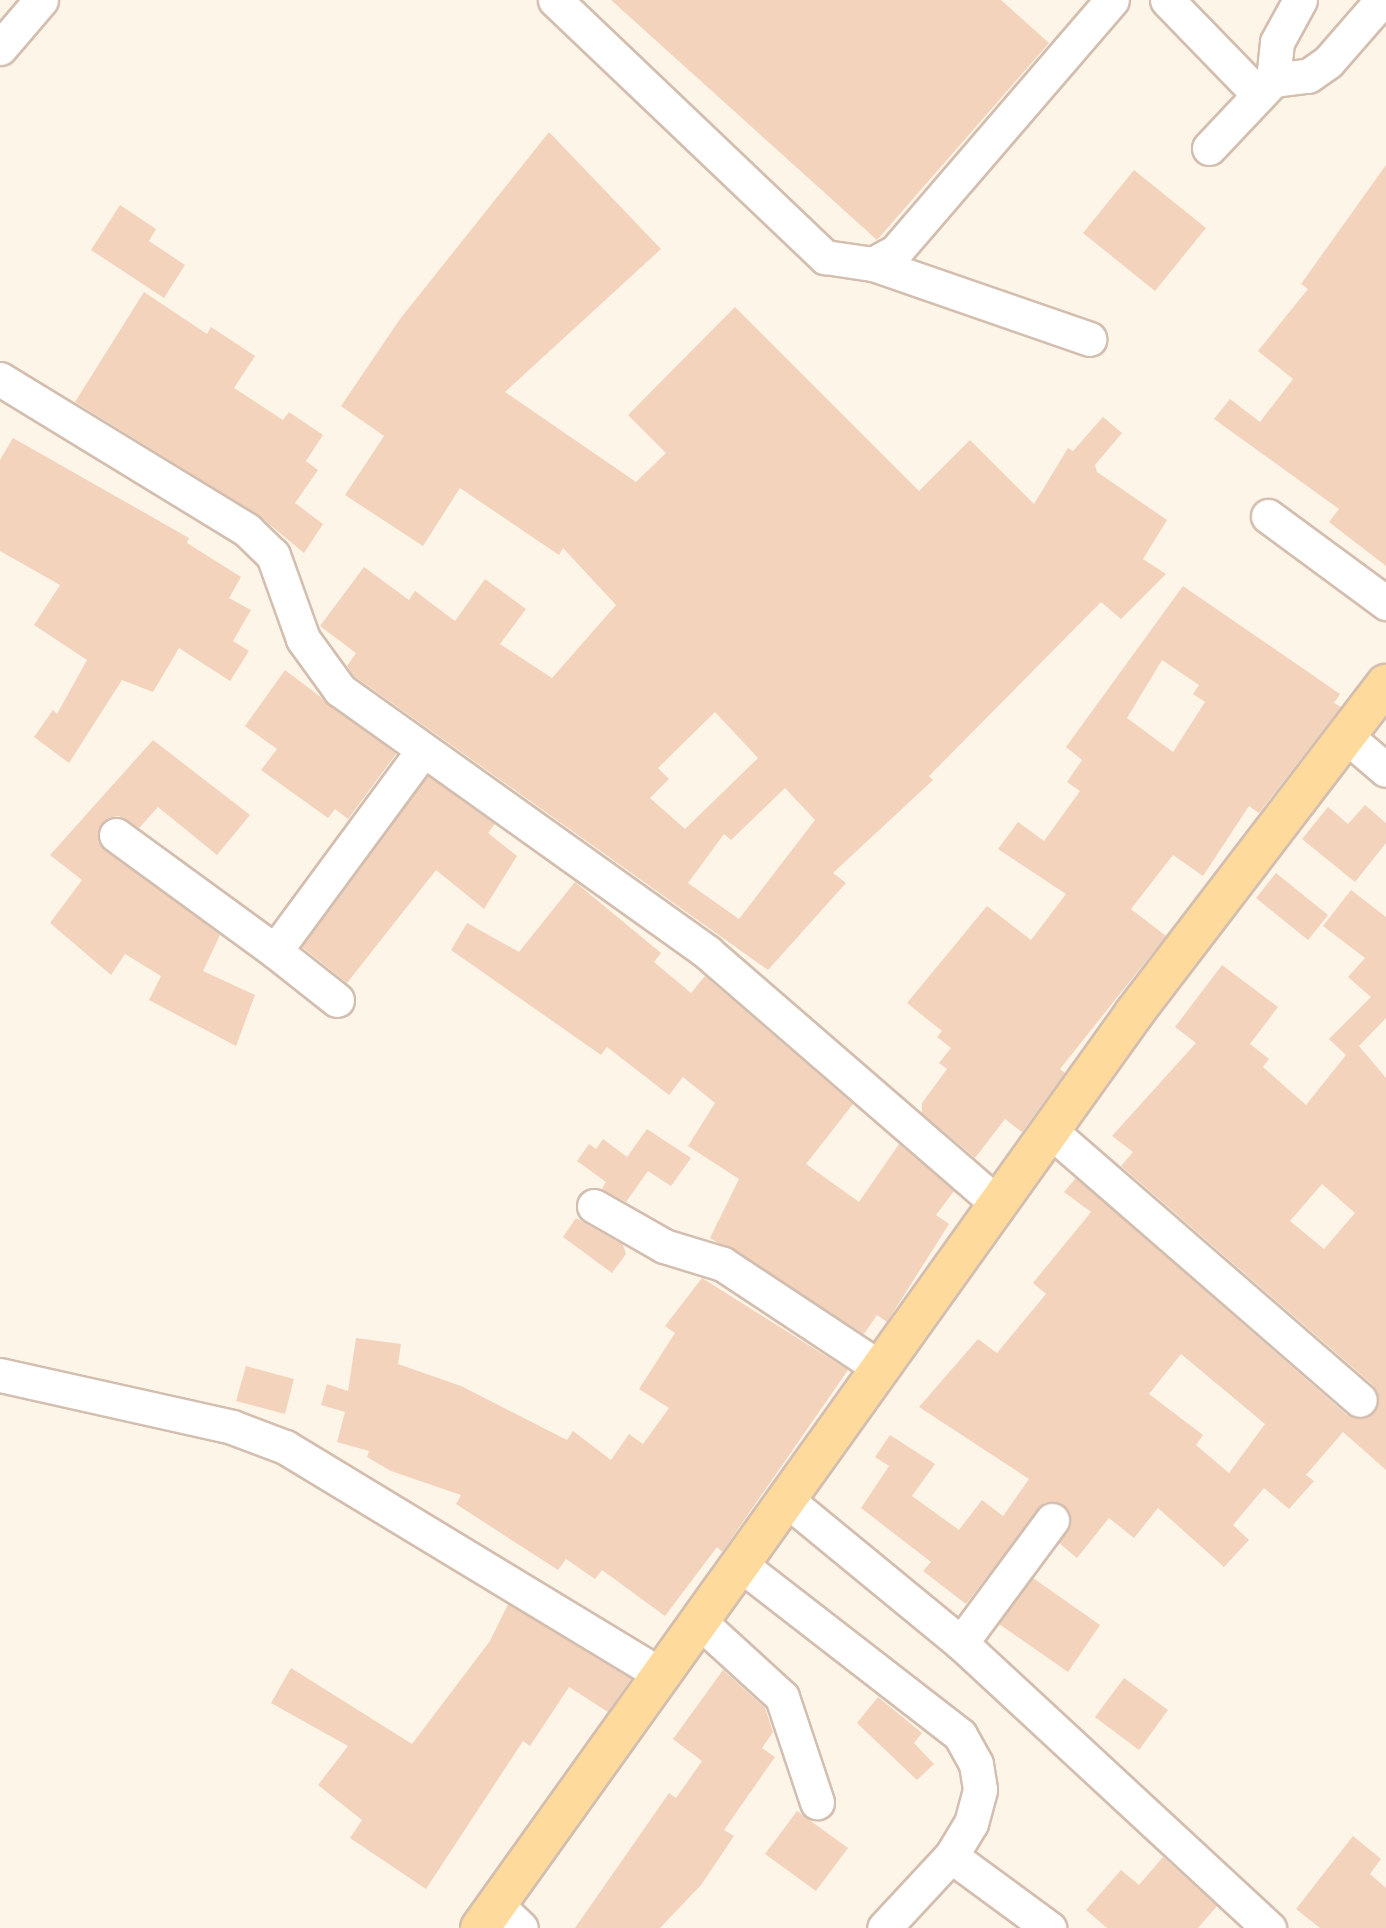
<!DOCTYPE html>
<html>
<head>
<meta charset="utf-8">
<style>
  body { margin:0 }
  #map { position:relative; width:1386px; height:1928px; overflow:hidden; background:#fdf5e7; font-family:"DM Sans",sans-serif }
  div>[style] { position:absolute }
  [style*='--x'] { left:calc(var(--x)*1px); top:calc(var(--y)*1px); width:calc(var(--w)*1px); rotate:calc(var(--a)*1deg) }
  .building>* { inset:0; background:#f4d3bd }
  .roads { filter:drop-shadow(2px 0 #d3beaf) drop-shadow(-2px 0 #d3beaf) drop-shadow(0 2px #d3beaf) drop-shadow(0 -2px #d3beaf) }
  .minor>* { height:33px; margin:-16.5px; padding:0 16.5px; transform-origin:16.5px; border-radius:16.5px; background:#fff }
  .major>* { height:38px; margin:-19px; padding:0 19px; transform-origin:19px; border-radius:19px; background:#feda9d }
  span { translate:-50% -50%; white-space:nowrap; text-align:center; line-height:1.15; -webkit-text-stroke:5px #fff9ef; paint-order:stroke }
</style>
</head>
<body>
<div id="map">
  <div class="building">
    <div style="clip-path:polygon(611px 0,1001px 0,1049px 43px,877px 240px)"></div>
    <div style="clip-path:polygon(evenodd,549px 132px,661px 249px,505px 392px,636px 482px,666px 453px,628px 415px,735px 307px,919px 491px,970px 440px,1034px 504px,1068px 448px,1073px 451px,1103px 417px,1122px 433px,1095px 465px,1097px 472px,1167px 520px,1143px 559px,1166px 574px,1121px 619px,1101px 602px,929px 776px,933px 780px,833px 873px,846px 883px,768px 970px,354px 676px,347px 666px,356px 653px,320px 626px,364px 567px,409px 600px,415px 591px,455px 621px,485px 579px,526px 609px,500px 644px,552px 678px,616px 605px,563px 548px,559px 555px,460px 488px,423px 546px,345px 495px,384px 436px,341px 406px,400px 319px,549px 132px,715px 712px,758px 758px,685px 829px,650px 798px,669px 779px,658px 768px,715px 712px,549px 132px,785px 788px,815px 820px,739px 919px,688px 883px,724px 834px,731px 840px,785px 788px)"></div>
    <div style="clip-path:polygon(1386px 165px,1386px 566px,1329px 522px,1339px 509px,1214px 419px,1230px 399px,1260px 422px,1293px 379px,1258px 351px,1308px 289px,1301px 284px)"></div>
    <div style="clip-path:polygon(1134px 170px,1206px 228px,1155px 291px,1083px 233px)"></div>
    <div style="clip-path:polygon(120px 205px,156px 229px,149px 241px,185px 265px,164px 298px,91px 250px)"></div>
    <div style="clip-path:polygon(144px 292px,207px 334px,211px 327px,255px 356px,234px 388px,283px 420px,289px 412px,323px 435px,306px 461px,318px 470px,295px 503px,323px 524px,304px 553px,257px 514px,75px 402px)"></div>
    <div style="clip-path:polygon(13px 438px,189px 538px,187px 543px,241px 577px,229px 598px,251px 610px,233px 641px,249px 651px,230px 681px,179px 648px,153px 692px,122px 680px,69px 763px,34px 737px,53px 710px,57px 714px,87px 660px,34px 625px,60px 585px,0 551px,0 460px)"></div>
    <div style="clip-path:polygon(evenodd,1183px 586px,1340px 694px,1334px 703px,1341px 707px,1259px 813px,1249px 806px,1203px 876px,1173px 855px,1131px 909px,1166px 936px,1060px 1069px,1065px 1073px,1022px 1132px,1005px 1119px,975px 1158px,922px 1113px,922px 1103px,947px 1069px,939px 1063px,951px 1048px,937px 1037px,942px 1031px,907px 1003px,987px 906px,1031px 940px,1066px 894px,998px 849px,1018px 822px,1044px 841px,1080px 791px,1067px 782px,1082px 760px,1066px 747px,1183px 586px,1162px 660px,1199px 685px,1193px 694px,1205px 702px,1173px 752px,1127px 718px,1162px 660px)"></div>
    <div style="clip-path:polygon(285px 670px,396px 754px,348px 819px,335px 809px,328px 818px,261px 770px,277px 749px,245px 726px)"></div>
    <div style="clip-path:polygon(153px 740px,250px 815px,217px 855px,158px 807px,139px 828px,119px 816px,108px 818px,98px 842px,220px 935px,203px 971px,255px 995px,236px 1046px,149px 1000px,161px 976px,125px 954px,111px 975px,50px 923px,82px 880px,50px 855px)"></div>
    <div style="clip-path:polygon(428px 776px,495px 824px,488px 833px,517px 856px,484px 909px,436px 870px,347px 983px,302px 947px)"></div>
    <div style="clip-path:polygon(1365px 805px,1386px 823px,1386px 843px,1355px 882px,1302px 839px,1328px 807px,1348px 824px)"></div>
    <div style="clip-path:polygon(1276px 873px,1328px 915px,1308px 940px,1256px 898px)"></div>
    <div style="clip-path:polygon(575px 882px,661px 953px,654px 962px,691px 993px,705px 976px,853px 1104px,806px 1164px,859px 1202px,899px 1144px,954px 1191px,936px 1215px,949px 1224px,887px 1322px,877px 1315px,864px 1334px,710px 1238px,739px 1179px,688px 1146px,715px 1103px,683px 1077px,669px 1095px,607px 1047px,601px 1055px,451px 950px,467px 923px,519px 952px)"></div>
    <div style="clip-path:polygon(evenodd,1351px 890px,1386px 917px,1386px 1018px,1359px 1046px,1386px 1078px,1386px 1470px,1343px 1432px,1306px 1475px,1314px 1481px,1289px 1509px,1264px 1488px,1233px 1525px,1249px 1540px,1224px 1567px,1158px 1508px,1134px 1538px,1109px 1518px,1077px 1558px,1059px 1543px,1071px 1523px,1069px 1512px,1045px 1502px,966px 1604px,923px 1571px,931px 1562px,861px 1508px,889px 1466px,875px 1457px,890px 1435px,935px 1464px,912px 1496px,959px 1530px,982px 1500px,1003px 1516px,1029px 1479px,919px 1407px,978px 1339px,997px 1353px,1046px 1294px,1033px 1283px,1091px 1212px,1064px 1192px,1076px 1178px,1347px 1415px,1366px 1418px,1375px 1412px,1378px 1394px,1373px 1385px,1121px 1166px,1133px 1152px,1112px 1136px,1196px 1043px,1175px 1027px,1222px 965px,1278px 1007px,1250px 1044px,1269px 1059px,1263px 1067px,1306px 1105px,1346px 1055px,1329px 1039px,1371px 997px,1348px 977px,1365px 958px,1323px 926px,1351px 890px,1322px 1184px,1355px 1213px,1324px 1249px,1290px 1221px,1322px 1184px,1351px 890px,1181px 1354px,1265px 1424px,1229px 1473px,1196px 1445px,1203px 1435px,1149px 1394px,1181px 1354px)"></div>
    <div style="clip-path:polygon(647px 1129px,691px 1158px,671px 1186px,648px 1171px,626px 1202px,602px 1189px,606px 1182px,577px 1161px,589px 1144px,596px 1149px,603px 1139px,627px 1157px)"></div>
    <div style="clip-path:polygon(576px 1218px,623px 1245px,626px 1254px,612px 1273px,563px 1237px)"></div>
    <div style="clip-path:polygon(702px 1278px,848px 1370px,722px 1552px,717px 1547px,665px 1616px,602px 1570px,595px 1579px,566px 1559px,558px 1570px,456px 1504px,461px 1495px,391px 1471px,367px 1457px,369px 1451px,337px 1442px,345px 1412px,321px 1405px,327px 1384px,348px 1391px,356px 1338px,401px 1344px,398px 1364px,461px 1386px,567px 1440px,573px 1431px,611px 1460px,629px 1434px,643px 1444px,669px 1408px,639px 1389px,675px 1333px,665px 1326px)"></div>
    <div style="clip-path:polygon(246px 1366px,294px 1379px,285px 1414px,236px 1401px)"></div>
    <div style="clip-path:polygon(1033px 1578px,1100px 1625px,1068px 1672px,999px 1624px)"></div>
    <div style="clip-path:polygon(508px 1604px,631px 1679px,608px 1712px,569px 1687px,530px 1746px,523px 1741px,426px 1889px,350px 1838px,362px 1820px,318px 1785px,348px 1746px,271px 1703px,291px 1668px,412px 1744px,490px 1641px)"></div>
    <div style="clip-path:polygon(723px 1670px,765px 1708px,773px 1732px,762px 1748px,775px 1757px,724px 1830px,734px 1836px,701px 1885px,660px 1928px,575px 1928px,669px 1793px,676px 1798px,702px 1761px,673px 1739px)"></div>
    <div style="clip-path:polygon(1124px 1678px,1168px 1710px,1139px 1750px,1095px 1717px)"></div>
    <div style="clip-path:polygon(878px 1697px,922px 1733px,914px 1743px,934px 1764px,917px 1780px,857px 1723px)"></div>
    <div style="clip-path:polygon(797px 1811px,848px 1848px,816px 1891px,765px 1854px)"></div>
    <div style="clip-path:polygon(1353px 1836px,1381px 1859px,1370px 1874px,1386px 1888px,1386px 1928px,1320px 1928px,1296px 1909px)"></div>
    <div style="clip-path:polygon(1163px 1857px,1217px 1906px,1198px 1928px,1107px 1928px,1086px 1910px,1121px 1870px,1139px 1885px)"></div>
  </div>
  <div class="roads">
    <div class="minor">
      <div style="--x:555;--y:0;--w:373;--a:43.6"></div>
      <div style="--x:825;--y:257;--w:49;--a:8.3"></div>
      <div style="--x:873;--y:264;--w:26;--a:-29"></div>
      <div style="--x:896;--y:251;--w:331;--a:-49.3"></div>
      <div style="--x:1167;--y:0;--w:131;--a:45.9"></div>
      <div style="--x:0;--y:48;--w:63;--a:-49.5"></div>
      <div style="--x:1273;--y:80;--w:38;--a:-84"></div>
      <div style="--x:1277;--y:42;--w:48;--a:-61.3"></div>
      <div style="--x:1209;--y:148;--w:93;--a:-46.7"></div>
      <div style="--x:1273;--y:80;--w:35;--a:-7"></div>
      <div style="--x:1308;--y:76;--w:24;--a:-35"></div>
      <div style="--x:1328;--y:62;--w:82;--a:-48.9"></div>
      <div style="--x:873;--y:264;--w:229;--a:19.1"></div>
      <div style="--x:0;--y:379;--w:289;--a:31.4"></div>
      <div style="--x:247;--y:530;--w:36;--a:44"></div>
      <div style="--x:273;--y:555;--w:89;--a:70.3"></div>
      <div style="--x:303;--y:639;--w:63;--a:54"></div>
      <div style="--x:340;--y:690;--w:451;--a:35.5"></div>
      <div style="--x:707;--y:952;--w:386;--a:40.9"></div>
      <div style="--x:1268;--y:516;--w:147;--a:36.4"></div>
      <div style="--x:1346;--y:736;--w:52;--a:40.4"></div>
      <div style="--x:116;--y:835;--w:197;--a:36.1"></div>
      <div style="--x:275;--y:951;--w:246;--a:-53.6"></div>
      <div style="--x:275;--y:951;--w:79;--a:38.3"></div>
      <div style="--x:1054;--y:1134;--w:405;--a:41"></div>
      <div style="--x:594;--y:1206;--w:81;--a:29.7"></div>
      <div style="--x:664;--y:1246;--w:62;--a:17"></div>
      <div style="--x:723;--y:1264;--w:188;--a:33.5"></div>
      <div style="--x:0;--y:1375;--w:238;--a:12.6"></div>
      <div style="--x:232;--y:1427;--w:57;--a:20.7"></div>
      <div style="--x:285;--y:1447;--w:441;--a:31.2"></div>
      <div style="--x:788;--y:1501;--w:224;--a:39.4"></div>
      <div style="--x:961;--y:1643;--w:420;--a:42.8"></div>
      <div style="--x:741;--y:1565;--w:277;--a:37.8"></div>
      <div style="--x:960;--y:1735;--w:33;--a:61"></div>
      <div style="--x:976;--y:1764;--w:26;--a:81"></div>
      <div style="--x:980;--y:1790;--w:34;--a:105"></div>
      <div style="--x:971;--y:1823;--w:39;--a:121"></div>
      <div style="--x:951;--y:1856;--w:98;--a:132.9"></div>
      <div style="--x:700;--y:1622;--w:111;--a:42.4"></div>
      <div style="--x:782;--y:1697;--w:111;--a:71.6"></div>
      <div style="--x:961;--y:1643;--w:153;--a:-53.5"></div>
      <div style="--x:951;--y:1856;--w:122;--a:36.3"></div>
      <div style="--x:497;--y:1905;--w:33;--a:44"></div>
    </div>
    <div class="major">
      <div style="--x:480;--y:1928;--w:1126;--a:-54.43"></div>
      <div style="--x:1135;--y:1012;--w:413;--a:-52.6"></div>
    </div>
  </div>
</div>
</body>
</html>
